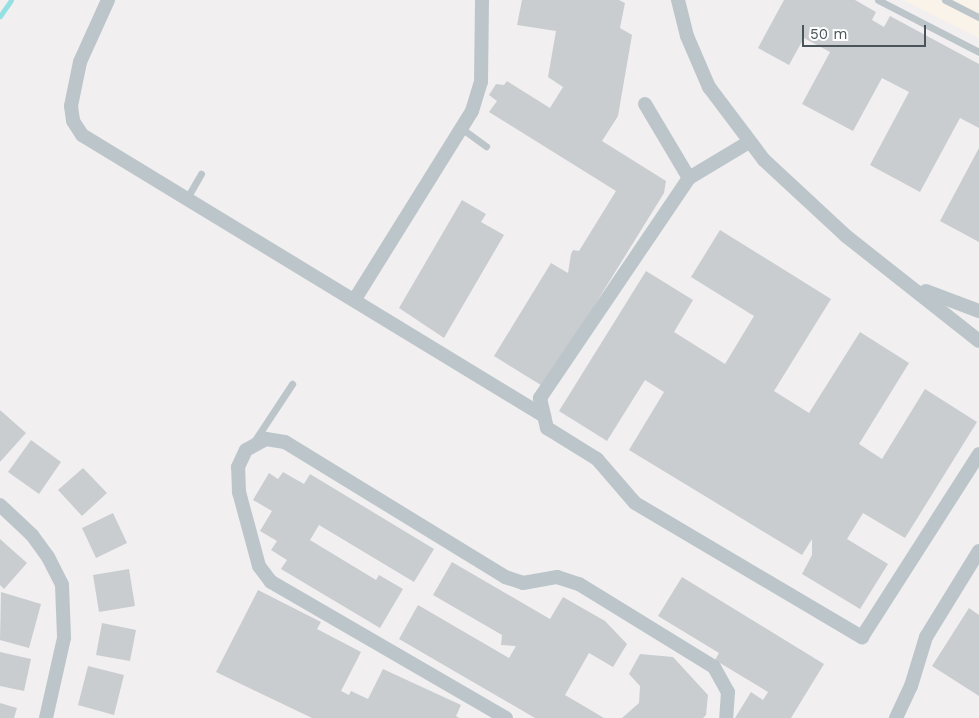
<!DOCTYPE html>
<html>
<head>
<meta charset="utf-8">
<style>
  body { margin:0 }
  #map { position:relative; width:979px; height:718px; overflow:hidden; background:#f1eff0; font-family:"Work Sans",sans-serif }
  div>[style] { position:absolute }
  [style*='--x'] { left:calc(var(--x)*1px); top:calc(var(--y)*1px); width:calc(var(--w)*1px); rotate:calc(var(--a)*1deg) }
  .commercial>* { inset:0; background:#faf3ea }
  .stream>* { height:5px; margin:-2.5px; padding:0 2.5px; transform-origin:2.5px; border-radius:2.5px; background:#94e0e2 }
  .building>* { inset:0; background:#c9cdd0 }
  .lane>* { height:7px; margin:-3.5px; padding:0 3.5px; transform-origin:3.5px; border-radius:3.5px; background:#bcc6ca }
  .street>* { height:14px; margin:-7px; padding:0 7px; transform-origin:7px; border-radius:7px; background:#bcc6ca }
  span { translate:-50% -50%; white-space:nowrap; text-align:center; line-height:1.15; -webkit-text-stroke:5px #fff; paint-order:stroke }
  .scale { position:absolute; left:802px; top:25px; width:124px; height:22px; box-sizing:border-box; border:2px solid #49555a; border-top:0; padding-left:6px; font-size:15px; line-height:18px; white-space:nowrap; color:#49555a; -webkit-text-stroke:4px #fff; paint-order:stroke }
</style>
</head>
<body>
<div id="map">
  <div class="commercial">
    <div style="clip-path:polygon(903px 0,979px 0,979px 38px)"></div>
  </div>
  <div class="stream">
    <div style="--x:0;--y:16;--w:19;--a:-55"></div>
  </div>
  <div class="building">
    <div style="clip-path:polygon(522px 0,619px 0,625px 3px,620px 28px,632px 35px,618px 116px,602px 141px,666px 181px,664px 193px,544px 387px,494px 356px,551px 263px,568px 273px,571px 254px,573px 250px,579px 251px,616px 191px,489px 112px,497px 101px,489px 95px,496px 84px,504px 85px,507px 81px,550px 108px,563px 87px,548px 77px,556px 31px,517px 25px)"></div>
    <div style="clip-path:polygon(784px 0,855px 0,876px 12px,872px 20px,884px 27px,890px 16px,979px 64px,979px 128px,960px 118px,920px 192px,870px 165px,909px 92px,882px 78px,853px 131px,802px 104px,830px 52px,804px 38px,789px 65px,758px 48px)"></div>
    <div style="clip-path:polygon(979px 148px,979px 242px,940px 221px)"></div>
    <div style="clip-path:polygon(462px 200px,486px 214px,481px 222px,504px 235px,444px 338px,399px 308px)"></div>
    <div style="clip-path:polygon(720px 230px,831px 299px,774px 391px,809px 413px,860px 332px,909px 363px,859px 444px,882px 459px,925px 389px,977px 422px,905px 538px,863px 513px,847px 539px,888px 564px,860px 609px,802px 574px,812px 555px,812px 539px,802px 555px,629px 450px,664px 392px,645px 380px,607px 441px,559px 411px,646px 271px,693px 300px,674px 332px,725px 364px,754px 316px,691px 277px)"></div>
    <div style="clip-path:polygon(0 410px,26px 433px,0 462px)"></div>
    <div style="clip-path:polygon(31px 440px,61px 462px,39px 494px,8px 472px)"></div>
    <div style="clip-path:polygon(83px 468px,107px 493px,82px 516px,58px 490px)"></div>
    <div style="clip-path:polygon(283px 472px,304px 484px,310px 474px,434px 549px,414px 582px,319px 525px,310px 540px,376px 580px,379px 575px,403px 589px,380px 628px,281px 569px,287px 560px,271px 550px,277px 541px,260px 531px,272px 511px,253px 500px,269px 473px,278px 479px)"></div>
    <div style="clip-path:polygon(113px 513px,127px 543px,96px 558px,82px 528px)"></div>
    <div style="clip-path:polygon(0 539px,27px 563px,4px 589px,0 585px)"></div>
    <div style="clip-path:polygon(452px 562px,550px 619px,563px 597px,605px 621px,627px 644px,613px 667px,589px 653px,565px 695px,604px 718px,535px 718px,399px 639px,418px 605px,509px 658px,516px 646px,501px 645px,502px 635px,433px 595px)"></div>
    <div style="clip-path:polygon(129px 569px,135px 606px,99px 612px,93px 575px)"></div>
    <div style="clip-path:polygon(682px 577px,824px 664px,791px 718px,735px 718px,751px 692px,763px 700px,768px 692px,715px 660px,719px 653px,658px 616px)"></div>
    <div style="clip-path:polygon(258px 590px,321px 622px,317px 629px,361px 652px,341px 691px,349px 695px,351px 691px,368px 699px,383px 669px,461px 705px,456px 716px,459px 718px,312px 718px,216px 672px)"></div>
    <div style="clip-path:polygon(1px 592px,41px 604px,29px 648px,0 640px)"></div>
    <div style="clip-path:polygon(969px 608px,979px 615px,979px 696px,932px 666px)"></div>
    <div style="clip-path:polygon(102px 623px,136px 630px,130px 661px,96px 655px)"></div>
    <div style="clip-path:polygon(0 652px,31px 659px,24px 691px,0 686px)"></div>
    <div style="clip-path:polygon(640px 654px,673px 657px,708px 695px,706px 715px,703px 718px,622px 718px,639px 703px,640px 686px,629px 674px)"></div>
    <div style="clip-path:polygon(88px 666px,124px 675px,114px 715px,78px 705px)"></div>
    <div style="clip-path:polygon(0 703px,17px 708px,14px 718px,0 718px)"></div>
  </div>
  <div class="lane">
    <div style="--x:878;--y:0;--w:114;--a:27.2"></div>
    <div style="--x:945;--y:0;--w:38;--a:27"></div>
    <div style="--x:461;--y:128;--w:31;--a:36"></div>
    <div style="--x:187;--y:198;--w:28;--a:-60"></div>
    <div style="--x:253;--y:443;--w:71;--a:-56.5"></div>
  </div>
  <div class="street">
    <div style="--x:108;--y:0;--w:68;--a:114.3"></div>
    <div style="--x:80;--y:62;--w:45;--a:101.6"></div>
    <div style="--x:71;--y:106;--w:15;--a:82"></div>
    <div style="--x:73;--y:121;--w:17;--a:57"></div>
    <div style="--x:82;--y:135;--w:541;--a:31.31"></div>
    <div style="--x:678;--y:0;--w:37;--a:76"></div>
    <div style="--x:687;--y:36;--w:56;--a:66.7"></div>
    <div style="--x:709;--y:87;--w:91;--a:53"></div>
    <div style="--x:764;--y:160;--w:112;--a:42.8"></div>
    <div style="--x:846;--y:236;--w:169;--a:38.3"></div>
    <div style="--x:645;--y:104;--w:86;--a:59.3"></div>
    <div style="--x:749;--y:142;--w:70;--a:149"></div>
    <div style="--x:689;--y:178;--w:266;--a:124.1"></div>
    <div style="--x:540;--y:398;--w:31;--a:77"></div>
    <div style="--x:547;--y:428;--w:59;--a:31.8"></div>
    <div style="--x:597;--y:459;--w:58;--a:49.2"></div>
    <div style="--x:635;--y:503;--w:264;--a:30.6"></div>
    <div style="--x:862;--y:637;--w:217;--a:-57.4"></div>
    <div style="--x:926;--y:291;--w:57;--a:20.7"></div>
    <div style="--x:355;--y:299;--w:221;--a:-58.1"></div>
    <div style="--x:472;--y:111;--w:30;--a:-73"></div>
    <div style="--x:481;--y:82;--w:82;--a:-89.3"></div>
    <div style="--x:0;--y:505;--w:44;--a:43.2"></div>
    <div style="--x:32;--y:535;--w:27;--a:54"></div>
    <div style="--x:48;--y:557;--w:31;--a:63"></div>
    <div style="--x:62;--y:585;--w:53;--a:87.8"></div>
    <div style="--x:64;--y:638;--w:82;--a:102.7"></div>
    <div style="--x:506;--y:718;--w:272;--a:-149.9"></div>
    <div style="--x:271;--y:582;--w:20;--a:-127"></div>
    <div style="--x:259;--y:566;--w:77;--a:-105.1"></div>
    <div style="--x:239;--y:492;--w:25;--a:-92"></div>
    <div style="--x:238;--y:467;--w:19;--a:-65"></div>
    <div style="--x:246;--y:450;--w:23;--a:-29"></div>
    <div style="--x:266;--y:439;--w:19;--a:9"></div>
    <div style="--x:285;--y:442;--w:258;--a:31.5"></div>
    <div style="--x:505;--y:577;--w:19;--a:18"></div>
    <div style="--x:523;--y:583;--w:35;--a:-10"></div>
    <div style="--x:557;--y:577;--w:23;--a:18"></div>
    <div style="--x:579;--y:584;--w:158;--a:31.6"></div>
    <div style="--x:714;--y:667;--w:29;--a:61"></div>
    <div style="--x:728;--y:692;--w:26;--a:94"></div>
    <div style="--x:896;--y:718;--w:35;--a:-65"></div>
    <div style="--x:911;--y:686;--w:51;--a:-73"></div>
    <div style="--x:926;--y:637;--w:101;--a:-58.4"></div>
  </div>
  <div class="scale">50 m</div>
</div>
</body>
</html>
